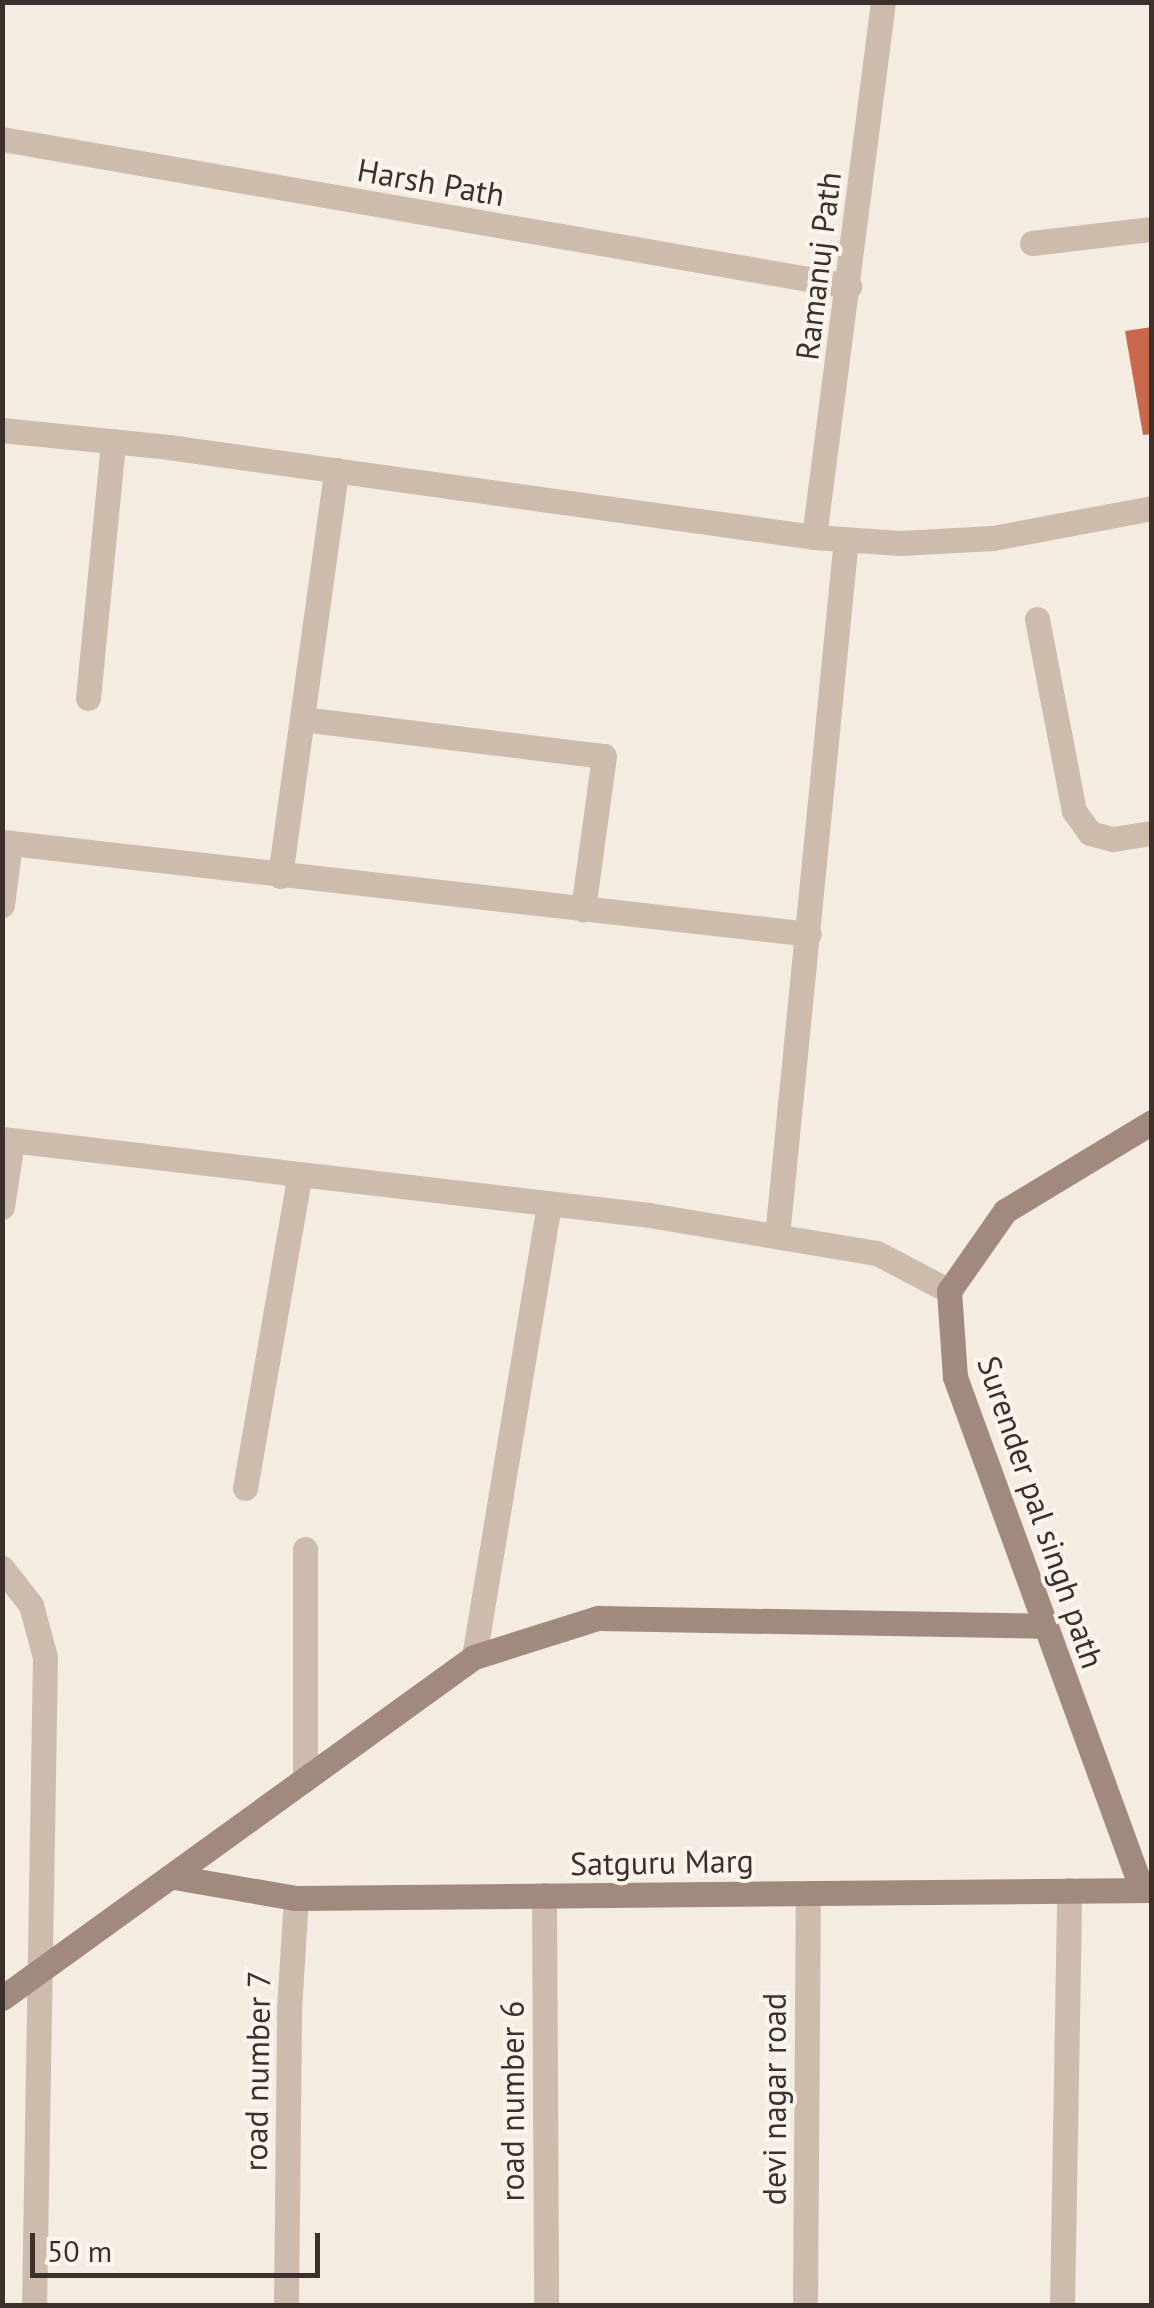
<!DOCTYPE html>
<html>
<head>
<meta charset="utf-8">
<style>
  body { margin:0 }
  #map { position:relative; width:1154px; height:2308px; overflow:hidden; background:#f4ebe1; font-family:"PT Sans",sans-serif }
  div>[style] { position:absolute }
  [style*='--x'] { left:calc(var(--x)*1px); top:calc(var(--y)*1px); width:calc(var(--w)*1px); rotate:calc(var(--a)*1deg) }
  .building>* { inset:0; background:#c8694b }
  .street>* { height:25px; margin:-12.5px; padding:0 12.5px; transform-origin:12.5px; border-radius:12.5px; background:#cdbbac }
  .secondary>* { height:25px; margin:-12.5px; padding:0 12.5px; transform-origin:12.5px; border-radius:12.5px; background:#a18a7d }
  span { translate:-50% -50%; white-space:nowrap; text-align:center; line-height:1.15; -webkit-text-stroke:8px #fbf5ee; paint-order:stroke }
  .street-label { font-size:32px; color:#3b302b }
  .frame { position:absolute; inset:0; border:5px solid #3b302b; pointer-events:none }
  .scale { position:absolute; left:30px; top:2233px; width:290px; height:45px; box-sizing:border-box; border:5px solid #3b302b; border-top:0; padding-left:12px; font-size:30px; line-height:35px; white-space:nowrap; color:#3b302b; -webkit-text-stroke:8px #fbf5ee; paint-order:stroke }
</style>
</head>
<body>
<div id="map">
  <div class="building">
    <div style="clip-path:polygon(1152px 327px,1152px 434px,1143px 435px,1125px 331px)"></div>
  </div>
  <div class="street">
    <div style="--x:2;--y:139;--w:860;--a:9.85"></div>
    <div style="--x:1032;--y:243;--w:121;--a:-6.7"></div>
    <div style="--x:2;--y:430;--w:167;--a:5.8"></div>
    <div style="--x:168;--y:447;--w:652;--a:7.93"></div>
    <div style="--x:814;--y:537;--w:86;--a:4"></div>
    <div style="--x:900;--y:543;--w:93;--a:-3.1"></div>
    <div style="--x:993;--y:538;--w:162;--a:-10.7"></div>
    <div style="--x:814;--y:537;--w:539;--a:-82.65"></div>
    <div style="--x:1037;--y:619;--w:196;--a:79.1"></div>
    <div style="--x:1074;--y:811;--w:27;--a:54"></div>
    <div style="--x:1090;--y:833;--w:24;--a:15"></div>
    <div style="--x:1113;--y:839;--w:39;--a:-9"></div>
    <div style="--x:88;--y:698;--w:258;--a:-84.4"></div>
    <div style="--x:302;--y:719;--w:304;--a:7"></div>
    <div style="--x:604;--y:756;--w:155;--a:97.8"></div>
    <div style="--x:2;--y:842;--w:812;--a:6.5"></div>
    <div style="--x:280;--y:876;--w:410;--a:-82.1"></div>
    <div style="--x:2;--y:905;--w:63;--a:-82.6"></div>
    <div style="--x:2;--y:1139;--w:651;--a:6.7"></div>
    <div style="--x:649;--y:1215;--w:231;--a:9.5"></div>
    <div style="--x:877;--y:1253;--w:81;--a:27.8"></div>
    <div style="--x:2;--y:1207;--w:67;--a:-81.4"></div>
    <div style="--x:777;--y:1236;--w:700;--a:-84.35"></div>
    <div style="--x:245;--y:1488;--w:316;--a:-80.1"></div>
    <div style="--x:305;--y:1549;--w:229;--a:90"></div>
    <div style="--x:2;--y:1568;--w:47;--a:51.9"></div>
    <div style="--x:31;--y:1605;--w:54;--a:74.9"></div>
    <div style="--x:45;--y:1657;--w:649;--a:90.97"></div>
    <div style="--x:474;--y:1657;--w:458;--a:-80.6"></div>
    <div style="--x:544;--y:1895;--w:411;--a:89.7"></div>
    <div style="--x:286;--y:2306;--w:297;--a:-89.4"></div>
    <div style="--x:289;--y:2009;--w:111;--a:-86.4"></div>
    <div style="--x:805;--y:2306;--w:413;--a:-89.6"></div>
    <div style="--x:1062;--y:2306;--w:416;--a:-89"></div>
  </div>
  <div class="secondary">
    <div style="--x:174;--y:1877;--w:124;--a:9.8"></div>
    <div style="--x:296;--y:1898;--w:856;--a:-0.54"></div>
    <div style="--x:1142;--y:1890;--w:546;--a:-110.03"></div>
    <div style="--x:955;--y:1377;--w:86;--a:-94"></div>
    <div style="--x:949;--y:1291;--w:98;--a:-55"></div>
    <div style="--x:1005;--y:1211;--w:172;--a:-31.2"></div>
    <div style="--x:2;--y:1998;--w:582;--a:-35.85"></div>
    <div style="--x:474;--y:1657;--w:130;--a:-17.5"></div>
    <div style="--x:598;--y:1618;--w:445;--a:1"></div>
  </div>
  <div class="street-label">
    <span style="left:431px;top:182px;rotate:10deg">Harsh Path</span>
    <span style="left:818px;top:266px;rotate:-83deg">Ramanuj Path</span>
    <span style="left:1041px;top:1512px;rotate:71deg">Surender pal singh path</span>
    <span style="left:662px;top:1862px;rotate:-1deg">Satguru Marg</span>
    <span style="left:257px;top:2071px;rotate:-89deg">road number 7</span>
    <span style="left:774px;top:2099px;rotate:-90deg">devi nagar road</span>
    <span style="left:512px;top:2101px;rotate:-90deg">road number 6</span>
  </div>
  <div class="frame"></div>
  <div class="scale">50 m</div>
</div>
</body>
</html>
